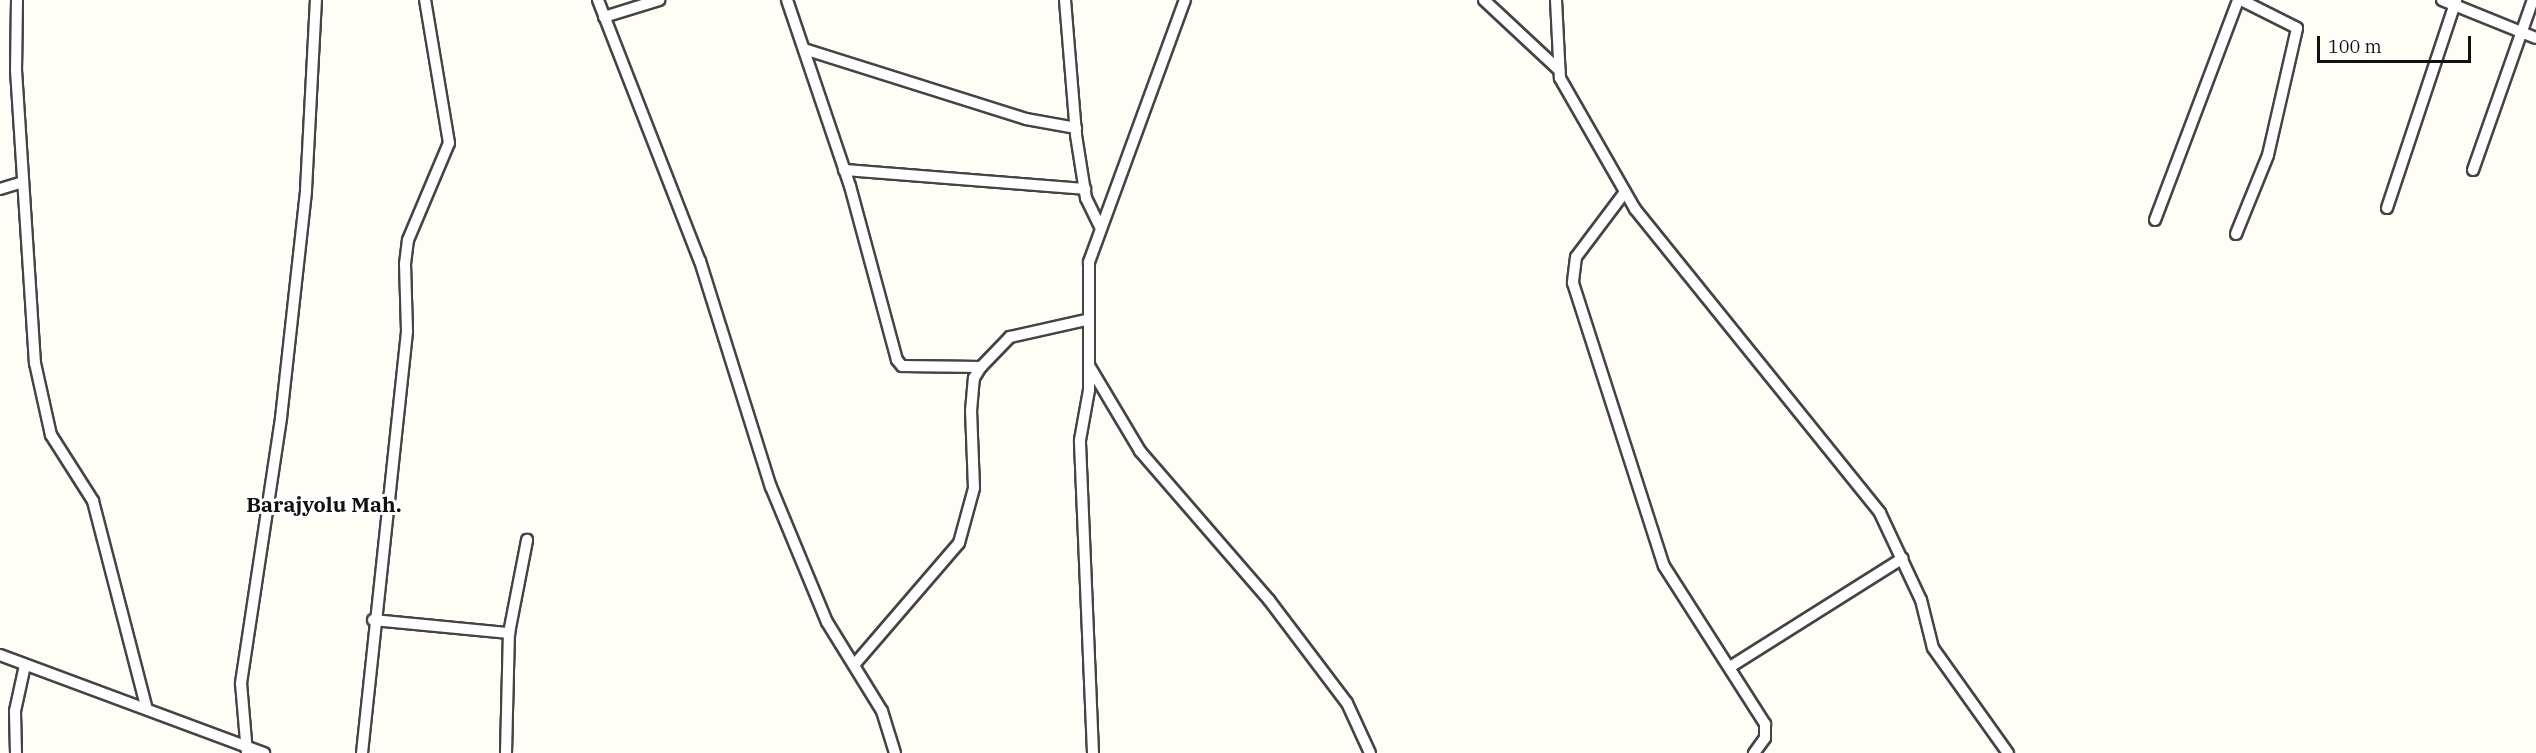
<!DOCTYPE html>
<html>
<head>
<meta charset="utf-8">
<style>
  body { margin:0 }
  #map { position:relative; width:2536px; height:753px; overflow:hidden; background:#fffdf5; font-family:"IBM Plex Serif",serif }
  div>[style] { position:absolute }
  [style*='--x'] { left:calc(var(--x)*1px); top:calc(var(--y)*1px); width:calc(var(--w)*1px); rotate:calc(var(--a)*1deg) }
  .roads { filter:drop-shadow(2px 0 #444) drop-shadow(-2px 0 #444) drop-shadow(0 2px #444) drop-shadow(0 -2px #444) }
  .minor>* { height:10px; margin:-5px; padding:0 5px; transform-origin:5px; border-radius:5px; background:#fff }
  span { translate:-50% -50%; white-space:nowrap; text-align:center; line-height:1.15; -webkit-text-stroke:6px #fff; paint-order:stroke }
  .district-label { font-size:21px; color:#111; font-weight:700 }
  .scale { position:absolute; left:2317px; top:36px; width:154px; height:27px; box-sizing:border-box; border:3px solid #111; border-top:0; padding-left:8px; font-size:18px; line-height:21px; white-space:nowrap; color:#111; -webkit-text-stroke:4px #fff; paint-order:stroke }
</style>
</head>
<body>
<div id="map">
  <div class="roads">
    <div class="minor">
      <div style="--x:17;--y:0;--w:70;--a:90.8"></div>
      <div style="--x:16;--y:70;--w:294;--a:86.3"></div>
      <div style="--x:35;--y:363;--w:74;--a:77.5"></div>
      <div style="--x:51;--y:435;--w:78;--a:57.5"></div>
      <div style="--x:93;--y:501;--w:212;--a:75.5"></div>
      <div style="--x:598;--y:0;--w:280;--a:68.7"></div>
      <div style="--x:700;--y:261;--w:237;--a:72.6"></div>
      <div style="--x:771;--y:487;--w:146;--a:67.5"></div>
      <div style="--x:827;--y:622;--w:105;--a:58.3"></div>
      <div style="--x:882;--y:711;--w:44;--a:72.8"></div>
      <div style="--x:787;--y:0;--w:196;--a:71.3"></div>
      <div style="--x:850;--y:186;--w:180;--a:74.9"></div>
      <div style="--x:897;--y:360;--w:8;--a:50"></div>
      <div style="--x:902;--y:366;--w:79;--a:0.7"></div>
      <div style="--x:1065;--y:0;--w:135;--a:85.3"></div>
      <div style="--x:1076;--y:135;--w:64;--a:81"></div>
      <div style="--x:1086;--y:198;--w:34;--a:64"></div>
      <div style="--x:1484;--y:0;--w:103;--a:43"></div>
      <div style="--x:1556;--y:0;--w:78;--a:87.1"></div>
      <div style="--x:1560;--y:78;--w:151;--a:60.2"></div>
      <div style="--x:1635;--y:209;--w:390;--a:51.1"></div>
      <div style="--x:1880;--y:513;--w:96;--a:64.8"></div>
      <div style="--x:1921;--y:600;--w:49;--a:76"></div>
      <div style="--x:1933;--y:648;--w:129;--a:54.5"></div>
      <div style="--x:2442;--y:0;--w:101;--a:22"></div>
      <div style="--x:604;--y:17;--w:58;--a:-17.2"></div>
      <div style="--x:804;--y:49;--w:233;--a:17.5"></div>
      <div style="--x:1026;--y:119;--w:51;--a:10.2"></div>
      <div style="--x:844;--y:170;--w:242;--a:4.5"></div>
      <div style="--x:2473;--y:170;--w:180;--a:-70.6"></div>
      <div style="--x:0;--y:189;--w:24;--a:-17"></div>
      <div style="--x:1625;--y:192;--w:81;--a:127"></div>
      <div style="--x:1576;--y:257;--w:26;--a:97"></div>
      <div style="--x:1573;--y:283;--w:297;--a:72.2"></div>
      <div style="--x:1664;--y:566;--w:188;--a:57.4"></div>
      <div style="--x:1765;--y:724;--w:14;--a:90"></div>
      <div style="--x:1765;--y:738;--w:19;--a:126"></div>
      <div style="--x:2387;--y:208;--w:219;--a:-71.6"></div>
      <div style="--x:2155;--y:220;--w:235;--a:-69.3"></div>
      <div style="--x:2236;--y:234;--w:85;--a:-67.9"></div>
      <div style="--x:2268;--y:155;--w:130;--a:-77.1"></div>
      <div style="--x:2297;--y:28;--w:63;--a:-153.4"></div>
      <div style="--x:1090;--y:367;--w:98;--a:59.2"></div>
      <div style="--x:1140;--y:451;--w:197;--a:49.1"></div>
      <div style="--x:1269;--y:600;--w:129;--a:52.9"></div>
      <div style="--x:1347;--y:703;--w:55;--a:65.3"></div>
      <div style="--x:373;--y:620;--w:137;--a:5.5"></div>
      <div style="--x:0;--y:655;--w:282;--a:20.4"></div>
      <div style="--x:854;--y:665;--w:161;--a:-49.3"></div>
      <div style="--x:959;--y:543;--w:57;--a:-74.7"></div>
      <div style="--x:974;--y:488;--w:77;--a:-92.2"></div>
      <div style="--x:971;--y:411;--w:33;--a:-85"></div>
      <div style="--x:974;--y:378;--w:13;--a:-58"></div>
      <div style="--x:981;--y:367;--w:42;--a:-46"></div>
      <div style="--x:1010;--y:337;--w:78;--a:-12.6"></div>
      <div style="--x:1730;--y:667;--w:204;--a:-32.2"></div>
      <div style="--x:16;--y:753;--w:42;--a:-91.4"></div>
      <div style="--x:15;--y:711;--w:47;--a:-77.7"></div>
      <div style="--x:247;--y:753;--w:70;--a:-94.9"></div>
      <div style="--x:241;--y:683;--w:268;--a:-81.4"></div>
      <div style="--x:281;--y:418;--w:229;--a:-83.7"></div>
      <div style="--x:306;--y:190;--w:190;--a:-87"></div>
      <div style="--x:362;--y:753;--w:424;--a:-83.9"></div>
      <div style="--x:407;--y:331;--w:67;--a:-91.7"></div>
      <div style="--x:405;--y:264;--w:24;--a:-83"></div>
      <div style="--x:408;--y:240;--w:105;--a:-67.1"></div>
      <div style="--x:449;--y:143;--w:145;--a:-99.5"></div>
      <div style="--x:506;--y:753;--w:120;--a:-88.6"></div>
      <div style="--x:509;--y:633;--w:95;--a:-79"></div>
      <div style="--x:1093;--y:753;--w:313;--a:-92.4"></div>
      <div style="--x:1080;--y:440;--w:51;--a:-79.8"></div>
      <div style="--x:1089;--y:390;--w:128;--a:-90"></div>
      <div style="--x:1089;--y:262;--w:279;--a:-69.9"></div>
    </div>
  </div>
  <div class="district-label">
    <span style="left:324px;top:504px">Barajyolu Mah.</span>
  </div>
  <div class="scale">100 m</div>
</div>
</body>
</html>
